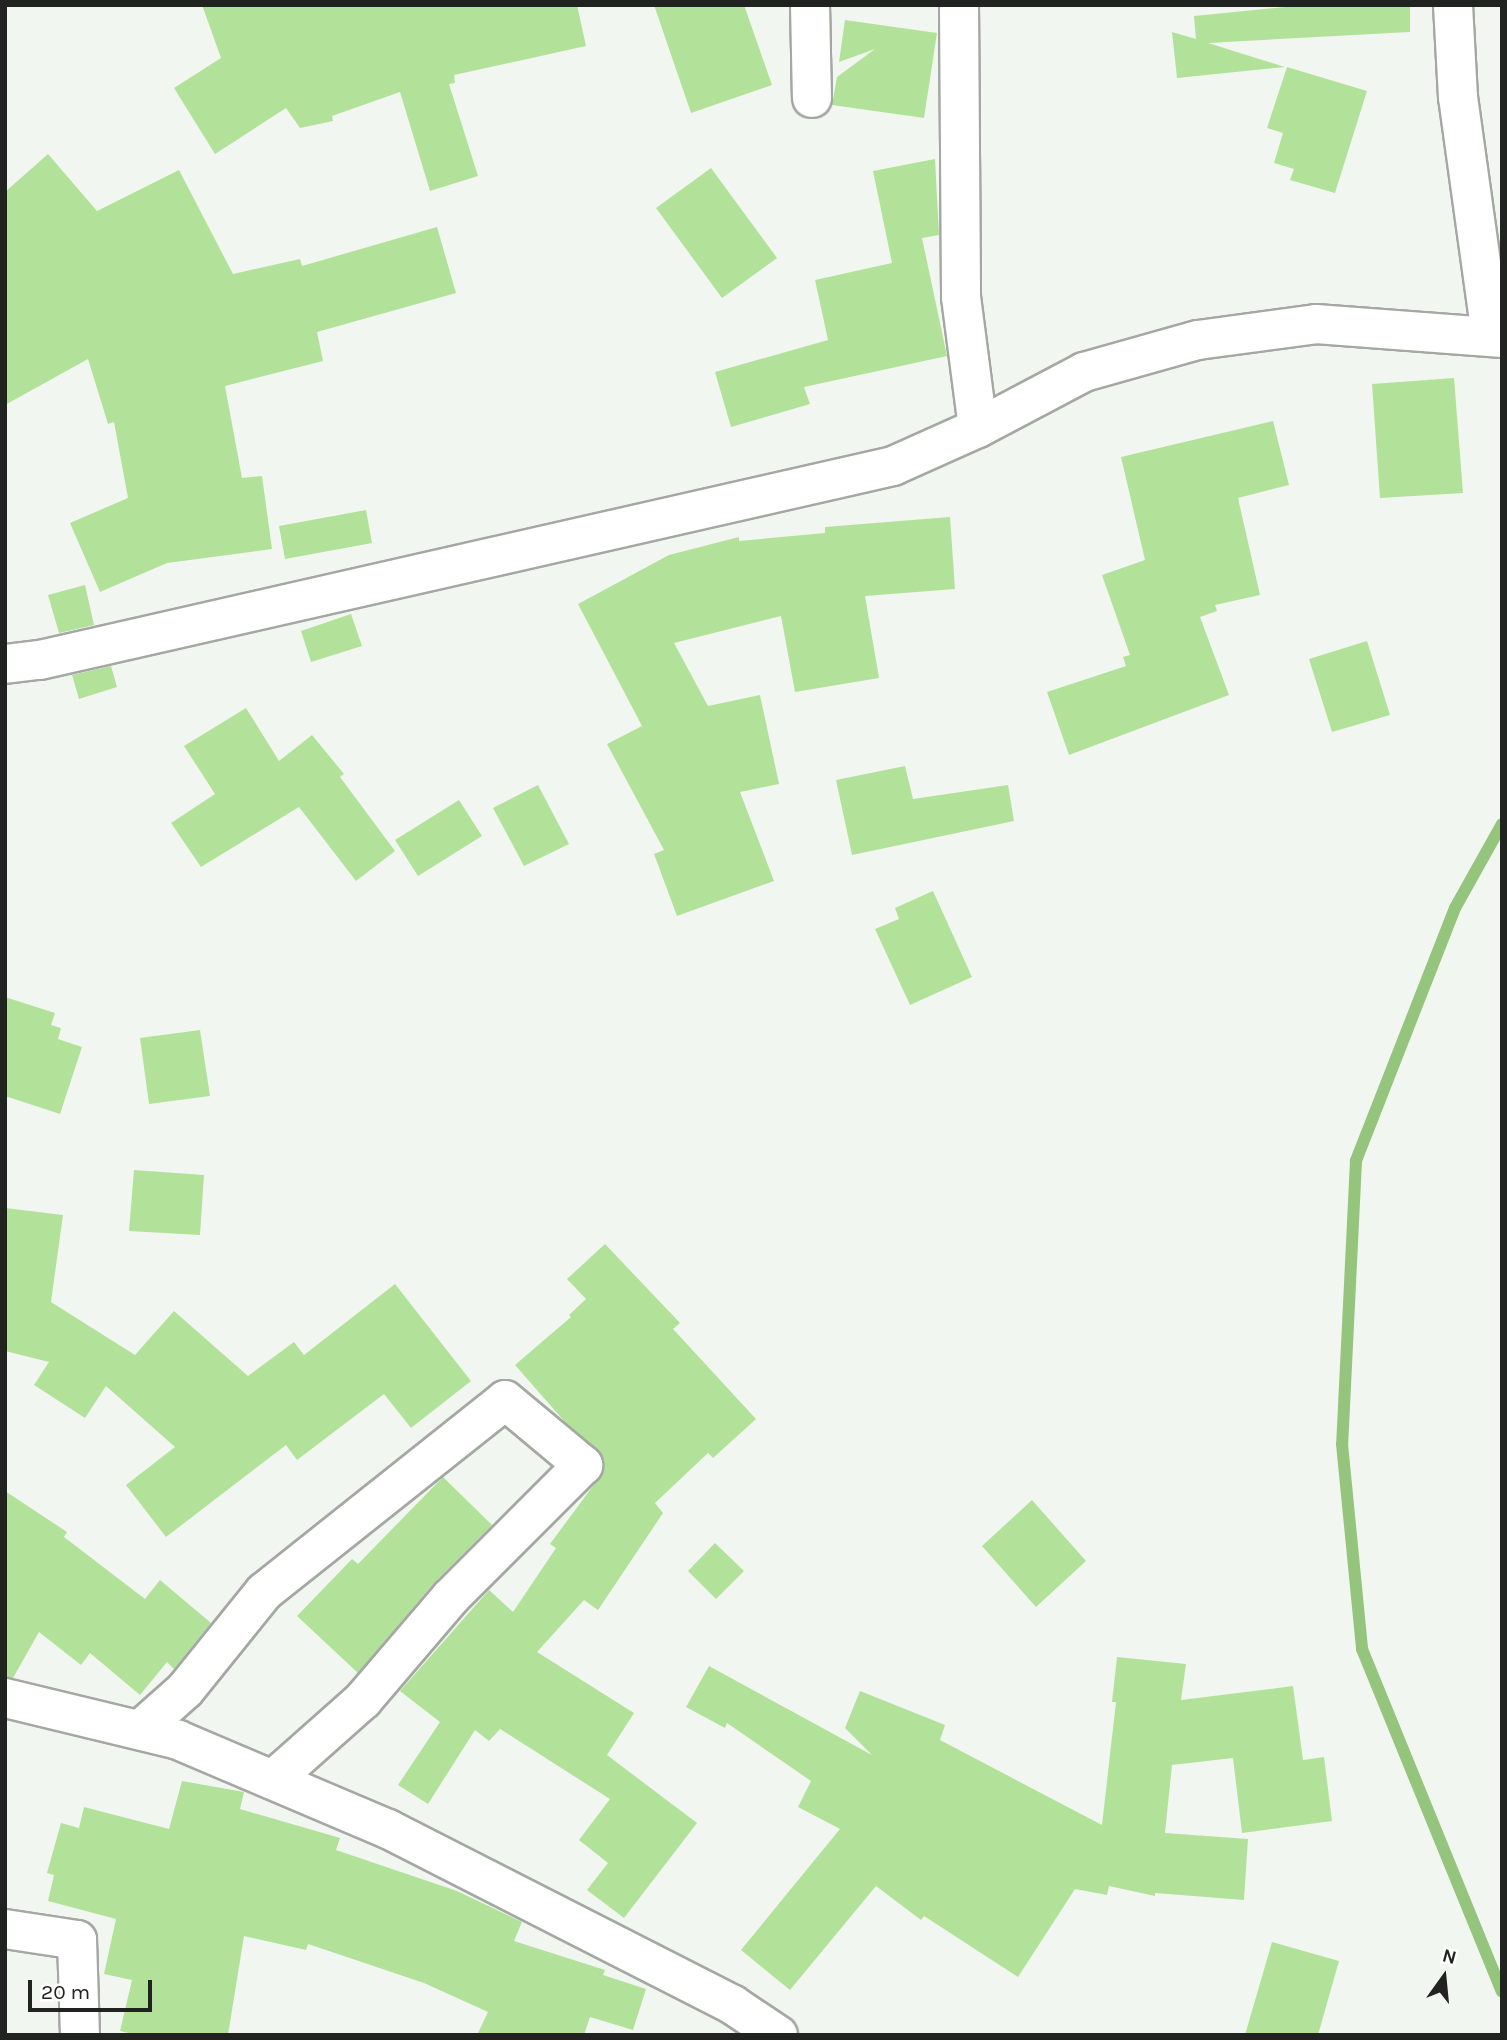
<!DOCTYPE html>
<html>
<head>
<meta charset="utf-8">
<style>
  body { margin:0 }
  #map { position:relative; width:1507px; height:2040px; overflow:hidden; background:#f2f6f0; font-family:Karla,sans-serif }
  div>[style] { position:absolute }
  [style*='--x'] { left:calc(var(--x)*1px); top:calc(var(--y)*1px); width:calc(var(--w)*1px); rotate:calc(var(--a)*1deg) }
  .stream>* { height:12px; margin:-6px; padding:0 6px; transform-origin:6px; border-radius:6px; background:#95c47d }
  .building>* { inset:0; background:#b2e299 }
  .roads { filter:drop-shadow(2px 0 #a4a8a2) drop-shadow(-2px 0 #a4a8a2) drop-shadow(0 2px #a4a8a2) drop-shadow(0 -2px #a4a8a2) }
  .minor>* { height:38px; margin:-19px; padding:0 19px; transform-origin:19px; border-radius:19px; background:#fff }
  span { translate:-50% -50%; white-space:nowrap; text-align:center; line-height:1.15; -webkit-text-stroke:5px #fff; paint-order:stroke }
  .frame { position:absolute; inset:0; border:7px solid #212320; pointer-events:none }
  .north { position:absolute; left:1409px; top:1942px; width:70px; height:70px; -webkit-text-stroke:5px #fff; paint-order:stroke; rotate:15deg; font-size:19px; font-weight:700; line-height:28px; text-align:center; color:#212320 }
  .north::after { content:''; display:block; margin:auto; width:24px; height:32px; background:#212320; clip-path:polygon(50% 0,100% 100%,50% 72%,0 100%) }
  .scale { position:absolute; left:28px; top:1980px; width:124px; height:32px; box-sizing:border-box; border:4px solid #212320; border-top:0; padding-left:9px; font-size:21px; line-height:24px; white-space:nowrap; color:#212320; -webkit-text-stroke:5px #fff; paint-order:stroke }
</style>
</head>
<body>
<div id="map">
  <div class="stream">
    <div style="--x:1502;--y:824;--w:96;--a:119.2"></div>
    <div style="--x:1455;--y:908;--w:272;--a:111.4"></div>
    <div style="--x:1356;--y:1161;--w:283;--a:92.8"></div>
    <div style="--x:1342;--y:1444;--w:206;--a:84.4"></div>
    <div style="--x:1362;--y:1649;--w:370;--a:67.8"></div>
  </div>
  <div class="building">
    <div style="clip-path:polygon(202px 5px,577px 5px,586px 46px,454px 75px,455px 83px,449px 84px,478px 176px,430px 191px,400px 92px,332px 116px,333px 121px,300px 128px,286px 108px,215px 154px,174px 88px,221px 58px)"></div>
    <div style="clip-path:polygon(654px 5px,744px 5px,772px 85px,691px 113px)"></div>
    <div style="clip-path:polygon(1306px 5px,1410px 5px,1410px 32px,1208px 43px,1285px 67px,1177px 78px,1172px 32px,1196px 39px,1194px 16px)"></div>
    <div style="clip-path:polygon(845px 20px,937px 33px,924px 118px,832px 105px,837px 77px,875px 49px,839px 62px)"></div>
    <div style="clip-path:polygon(1287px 67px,1367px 91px,1335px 193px,1290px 180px,1294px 169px,1274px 163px,1283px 133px,1267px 128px)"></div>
    <div style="clip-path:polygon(48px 154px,97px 211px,179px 170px,233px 274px,300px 259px,302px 266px,437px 227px,456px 293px,317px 332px,323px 361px,225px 386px,242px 478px,262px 476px,272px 549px,167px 563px,100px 592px,70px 523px,128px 498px,114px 422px,108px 424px,88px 359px,5px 405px,5px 192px)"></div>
    <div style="clip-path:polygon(935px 159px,939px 235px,922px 238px,947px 356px,804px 387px,810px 404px,731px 427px,715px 372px,828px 340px,815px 280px,892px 263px,873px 171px)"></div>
    <div style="clip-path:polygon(711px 168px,777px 258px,722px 298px,656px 208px)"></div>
    <div style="clip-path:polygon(1454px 378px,1463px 493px,1380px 498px,1372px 384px)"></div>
    <div style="clip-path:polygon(1273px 421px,1289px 485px,1238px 498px,1260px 595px,1215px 605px,1217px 611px,1200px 617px,1229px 695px,1069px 755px,1047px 692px,1126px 666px,1123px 657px,1130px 655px,1102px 575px,1145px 560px,1121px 457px)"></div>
    <div style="clip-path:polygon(366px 510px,372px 543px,285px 559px,279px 526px)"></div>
    <div style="clip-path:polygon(950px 517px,955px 589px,865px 596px,879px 678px,795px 692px,781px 616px,674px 643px,708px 706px,760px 695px,779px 784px,740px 792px,774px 881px,677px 916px,654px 854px,664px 850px,607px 744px,642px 726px,578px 604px,669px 555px,739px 537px,739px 541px,825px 533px,825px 527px)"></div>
    <div style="clip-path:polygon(85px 585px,94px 625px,59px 633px,48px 595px)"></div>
    <div style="clip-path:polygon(351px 614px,362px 646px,311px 662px,301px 631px)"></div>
    <div style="clip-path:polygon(1367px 641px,1390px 715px,1332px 732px,1309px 659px)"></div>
    <div style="clip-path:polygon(111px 666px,117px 687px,79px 699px,72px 675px)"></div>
    <div style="clip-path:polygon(246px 708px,279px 761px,312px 735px,344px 774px,340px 777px,395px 851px,356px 881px,299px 807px,201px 867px,171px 823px,215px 794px,184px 746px)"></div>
    <div style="clip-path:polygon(905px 766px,913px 799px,1008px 785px,1014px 821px,852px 855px,836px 780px)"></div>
    <div style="clip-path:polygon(538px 785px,569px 844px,524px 866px,493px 808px)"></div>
    <div style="clip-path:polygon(459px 800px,482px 836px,418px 876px,395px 840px)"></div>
    <div style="clip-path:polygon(933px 891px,972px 977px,910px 1005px,875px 929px,899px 919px,895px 908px)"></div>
    <div style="clip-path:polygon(5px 997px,55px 1013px,51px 1025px,61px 1028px,58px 1039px,82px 1047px,60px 1114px,5px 1096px)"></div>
    <div style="clip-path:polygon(200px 1030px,210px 1096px,149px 1104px,140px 1038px)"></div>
    <div style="clip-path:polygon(134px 1170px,204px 1175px,200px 1235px,129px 1231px)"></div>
    <div style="clip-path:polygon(5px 1208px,63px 1215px,51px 1302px,135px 1355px,174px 1311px,248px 1376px,294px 1342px,304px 1355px,395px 1284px,471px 1381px,411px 1428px,384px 1394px,297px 1460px,286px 1445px,166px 1537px,126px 1485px,175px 1447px,106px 1386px,85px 1418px,34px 1385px,49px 1362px,5px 1351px)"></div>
    <div style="clip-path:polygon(605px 1244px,680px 1323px,673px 1329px,756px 1419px,713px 1458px,708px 1453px,655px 1503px,663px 1513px,598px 1610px,584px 1600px,537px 1652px,634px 1713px,607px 1755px,697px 1823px,624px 1918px,587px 1890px,608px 1863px,579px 1840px,610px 1799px,500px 1729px,489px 1741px,475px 1730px,428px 1804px,398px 1785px,440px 1722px,400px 1691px,489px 1590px,513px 1612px,556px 1548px,550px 1544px,604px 1471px,604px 1459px,597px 1449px,565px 1422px,515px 1365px,571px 1317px,569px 1315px,586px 1299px,567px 1279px)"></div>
    <div style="clip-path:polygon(443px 1477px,492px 1525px,433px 1584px,358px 1673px,297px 1616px,352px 1559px,358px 1564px)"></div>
    <div style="clip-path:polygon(5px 1491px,67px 1532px,64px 1537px,145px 1599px,160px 1580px,211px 1623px,174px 1669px,167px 1662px,140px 1695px,90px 1653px,81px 1665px,39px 1632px,13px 1678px,5px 1677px)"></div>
    <div style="clip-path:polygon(1032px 1500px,1086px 1561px,1036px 1607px,982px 1546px)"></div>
    <div style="clip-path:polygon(715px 1543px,744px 1571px,716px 1599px,688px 1571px)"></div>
    <div style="clip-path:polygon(1117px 1657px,1186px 1664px,1181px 1700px,1293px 1686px,1303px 1760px,1324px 1757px,1332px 1821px,1242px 1833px,1233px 1758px,1172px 1765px,1165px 1833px,1248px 1839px,1244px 1900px,1155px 1893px,1155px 1896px,1109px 1886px,1107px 1895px,1075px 1889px,1018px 1977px,924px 1916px,921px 1920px,876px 1886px,790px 1990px,741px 1950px,840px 1829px,798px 1807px,811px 1781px,727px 1723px,725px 1728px,686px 1707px,709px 1666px,872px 1755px,845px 1728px,860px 1691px,945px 1725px,940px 1740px,1102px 1825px,1116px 1702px,1112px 1702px)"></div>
    <div style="clip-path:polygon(182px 1781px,244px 1792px,240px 1809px,340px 1838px,336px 1850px,457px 1891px,522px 1922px,514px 1941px,605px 1970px,603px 1975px,646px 1989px,633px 2030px,590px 2017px,584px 2035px,477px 2035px,488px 2012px,424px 1983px,308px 1944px,306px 1950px,244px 1936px,228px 2035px,137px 2035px,120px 2031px,132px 1980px,104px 1974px,116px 1919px,48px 1901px,54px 1875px,47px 1873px,61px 1823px,79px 1828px,84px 1807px,169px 1829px)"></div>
    <div style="clip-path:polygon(1272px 1942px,1339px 1961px,1318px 2035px,1245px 2035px)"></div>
  </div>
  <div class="roads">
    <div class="minor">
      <div style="--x:810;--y:5;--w:93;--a:88.8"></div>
      <div style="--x:959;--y:5;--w:292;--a:89.6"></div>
      <div style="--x:961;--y:297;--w:132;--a:82.6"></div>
      <div style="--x:1453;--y:5;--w:92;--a:86.9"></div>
      <div style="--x:1458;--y:97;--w:241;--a:82.1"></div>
      <div style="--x:5;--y:664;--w:35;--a:-7"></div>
      <div style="--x:40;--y:660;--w:875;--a:-12.81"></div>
      <div style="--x:893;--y:466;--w:93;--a:-24.1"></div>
      <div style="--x:978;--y:428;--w:120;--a:-27.8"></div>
      <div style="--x:1084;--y:372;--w:118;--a:-15.7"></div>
      <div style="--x:1198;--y:340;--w:119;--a:-7.7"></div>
      <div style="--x:1316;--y:324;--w:187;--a:4.3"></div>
      <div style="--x:5;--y:1698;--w:178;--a:13.6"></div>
      <div style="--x:178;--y:1740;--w:228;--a:23"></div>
      <div style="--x:388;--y:1829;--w:387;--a:27"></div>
      <div style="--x:733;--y:2005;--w:54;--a:33.7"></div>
      <div style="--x:140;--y:1730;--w:60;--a:-41.6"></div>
      <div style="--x:185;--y:1690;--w:126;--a:-51.1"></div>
      <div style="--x:264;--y:1592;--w:308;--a:-38.5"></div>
      <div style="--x:505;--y:1400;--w:102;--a:39.8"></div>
      <div style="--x:583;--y:1465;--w:188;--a:135"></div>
      <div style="--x:450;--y:1598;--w:134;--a:130.5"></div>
      <div style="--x:363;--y:1700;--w:120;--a:138.4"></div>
      <div style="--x:5;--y:1929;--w:73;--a:8.7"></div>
      <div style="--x:77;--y:1940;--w:95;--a:88.2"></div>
    </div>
  </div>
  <div class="frame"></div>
  <div class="north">N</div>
  <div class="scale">20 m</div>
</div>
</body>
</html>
